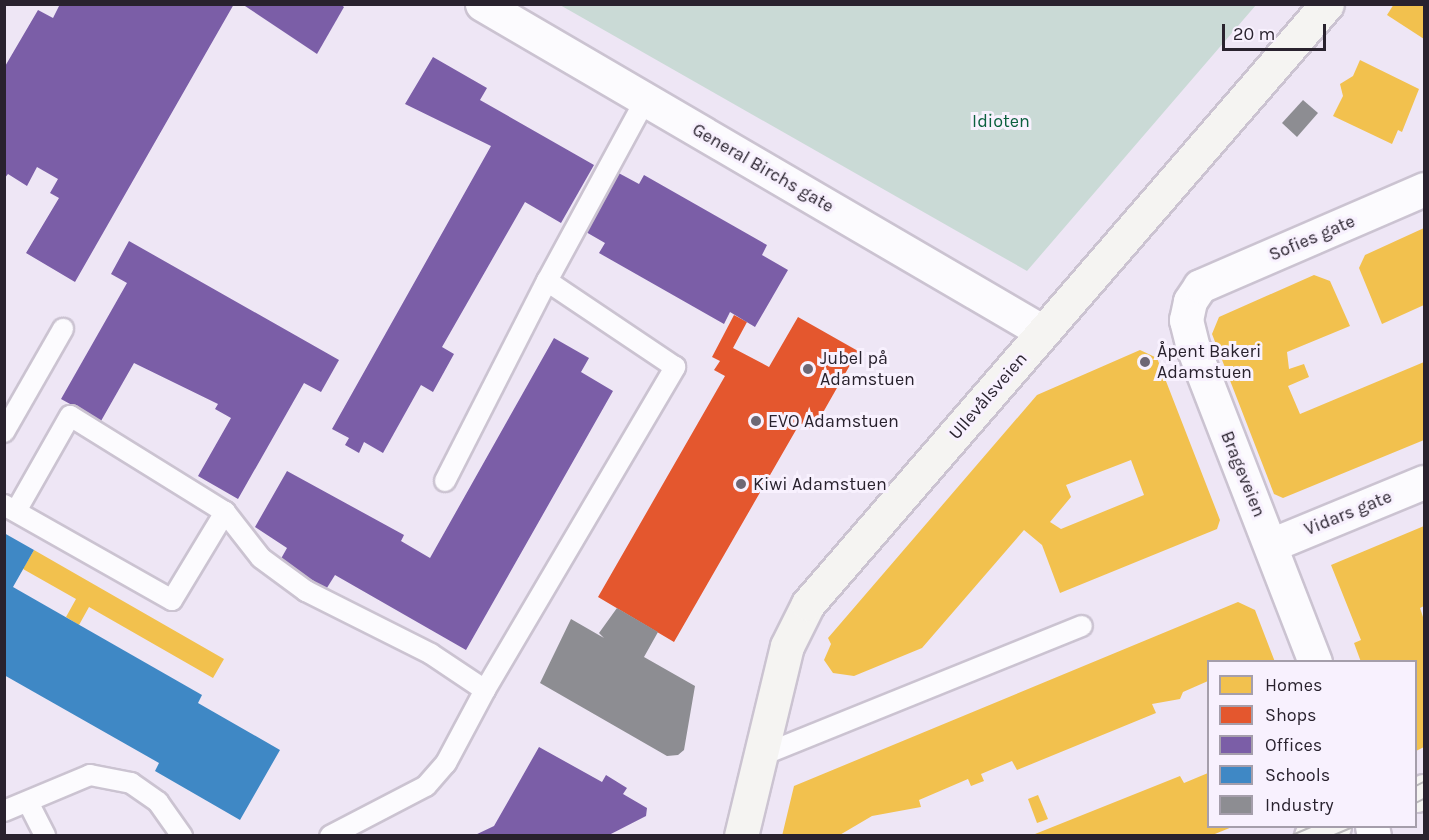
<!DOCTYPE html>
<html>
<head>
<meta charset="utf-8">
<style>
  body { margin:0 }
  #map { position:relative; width:1429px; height:840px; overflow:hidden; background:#eee6f5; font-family:Karla,sans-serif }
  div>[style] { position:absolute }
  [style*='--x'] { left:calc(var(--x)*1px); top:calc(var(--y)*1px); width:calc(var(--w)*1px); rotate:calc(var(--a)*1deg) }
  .green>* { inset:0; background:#cadad6 }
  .homes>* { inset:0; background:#f2c14e }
  .shops>* { inset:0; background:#e4572e }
  .offices>* { inset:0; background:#7b5ea7 }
  .schools>* { inset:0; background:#3f88c5 }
  .industry>* { inset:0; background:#8d8d92 }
  .roads { filter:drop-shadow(2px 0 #cbc3d1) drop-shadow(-2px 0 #cbc3d1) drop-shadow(0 2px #cbc3d1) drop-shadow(0 -2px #cbc3d1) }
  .lane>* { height:20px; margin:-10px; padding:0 10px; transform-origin:10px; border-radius:10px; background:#fcfbfe }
  .street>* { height:33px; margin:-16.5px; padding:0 16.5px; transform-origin:16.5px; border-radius:16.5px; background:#fcfbfe }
  .secondary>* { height:33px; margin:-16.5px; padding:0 16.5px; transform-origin:16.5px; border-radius:16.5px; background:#f5f4f2 }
  .tram>* { height:1.5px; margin:-0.75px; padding:0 0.75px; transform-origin:0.75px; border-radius:0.75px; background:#bcbabd }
  .dots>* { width:16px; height:16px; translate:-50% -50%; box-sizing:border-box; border:3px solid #f8f1fe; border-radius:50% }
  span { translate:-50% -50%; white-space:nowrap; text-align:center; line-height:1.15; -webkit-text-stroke:6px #f8f1fe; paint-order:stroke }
  .park-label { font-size:18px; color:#0b603e }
  .street-label { font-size:18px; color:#29222e }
  .poi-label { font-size:18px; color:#29222e }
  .left { translate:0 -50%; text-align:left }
  .frame { position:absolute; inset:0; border:6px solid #29222e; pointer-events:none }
  .legend { position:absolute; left:1207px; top:660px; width:210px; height:168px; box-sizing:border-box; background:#f8f1fe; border:2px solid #a59eab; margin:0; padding:8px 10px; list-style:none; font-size:18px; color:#29222e }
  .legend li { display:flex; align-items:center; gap:12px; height:30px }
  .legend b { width:30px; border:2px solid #a59eab }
  .scale { position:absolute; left:1222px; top:24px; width:104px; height:27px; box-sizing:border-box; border:3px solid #29222e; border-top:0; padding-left:8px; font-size:18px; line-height:21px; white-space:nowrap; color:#29222e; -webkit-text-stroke:4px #f8f1fe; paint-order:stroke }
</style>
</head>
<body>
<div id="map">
  <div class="green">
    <div style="clip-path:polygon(560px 5px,758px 6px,1256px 5px,1027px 271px)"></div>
  </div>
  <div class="homes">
    <div style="clip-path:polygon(1394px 4px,1424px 4px,1424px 39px,1387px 15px)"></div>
    <div style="clip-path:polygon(1360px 60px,1419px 89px,1402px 132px,1398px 130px,1392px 144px,1333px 116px,1343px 96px,1340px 84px,1353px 76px)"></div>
    <div style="clip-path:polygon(1424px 228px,1424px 305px,1382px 324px,1359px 268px,1365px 255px)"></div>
    <div style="clip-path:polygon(1314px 275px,1330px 281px,1350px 326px,1287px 352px,1289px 369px,1304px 364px,1309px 377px,1288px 386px,1300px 414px,1424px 362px,1424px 440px,1283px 498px,1274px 494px,1212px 334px,1219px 317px)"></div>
    <div style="clip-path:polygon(evenodd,1140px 350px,1157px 358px,1220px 520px,1217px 529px,1060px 593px,1042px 545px,1024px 530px,922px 648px,854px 676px,833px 673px,824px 660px,831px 644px,828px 638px,1037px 395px,1140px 350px,1131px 460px,1144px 495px,1061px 529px,1050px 522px,1071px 497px,1066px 485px,1131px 460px)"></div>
    <div style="clip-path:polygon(1424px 526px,1424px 606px,1420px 608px,1424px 620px,1424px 747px,1416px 751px,1416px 662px,1361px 662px,1354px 643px,1361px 640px,1331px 565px)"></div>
    <div style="clip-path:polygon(34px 550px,224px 659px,213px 678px,89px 607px,79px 625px,66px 617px,76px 599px,23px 569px)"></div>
    <div style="clip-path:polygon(1238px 602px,1255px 610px,1275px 662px,1208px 662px,1208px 681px,1183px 692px,1180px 699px,1152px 704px,1156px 713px,1017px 770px,1012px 761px,981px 774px,984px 781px,971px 786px,968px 779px,919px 800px,921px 807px,872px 816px,838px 836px,782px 836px,794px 786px)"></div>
    <div style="clip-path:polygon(1208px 773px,1208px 826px,1232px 827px,1210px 836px,1030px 836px,1180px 776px,1184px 783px)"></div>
    <div style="clip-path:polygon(1038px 795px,1048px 819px,1037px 823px,1028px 799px)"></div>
  </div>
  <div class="shops">
    <div style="clip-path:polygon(734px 315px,747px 322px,733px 348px,769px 367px,798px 317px,858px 351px,813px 430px,800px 423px,674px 642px,598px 597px,725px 376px,714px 370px,720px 361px,712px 357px)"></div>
  </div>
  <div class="offices">
    <div style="clip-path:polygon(60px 4px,234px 4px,75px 282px,26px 253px,59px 198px,50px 193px,58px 179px,37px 167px,27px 186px,8px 174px,4px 179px,4px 68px,38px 10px,53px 18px)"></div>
    <div style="clip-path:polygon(242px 4px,340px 4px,344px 7px,317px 54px)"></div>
    <div style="clip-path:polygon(433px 57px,487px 88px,480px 100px,594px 165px,561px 223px,525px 202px,442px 347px,454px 354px,433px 392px,421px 385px,383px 453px,364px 442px,359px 453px,345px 445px,349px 438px,332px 429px,491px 146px,405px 104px)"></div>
    <div style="clip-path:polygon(613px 170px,639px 184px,644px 175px,767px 245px,762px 255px,788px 270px,755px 327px,730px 312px,724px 324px,599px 253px,605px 243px,579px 228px)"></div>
    <div style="clip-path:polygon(129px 241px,339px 360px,321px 392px,304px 383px,238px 499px,198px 476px,231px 418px,215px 409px,218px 404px,134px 363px,101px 421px,61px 399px,127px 283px,111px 274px)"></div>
    <div style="clip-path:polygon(554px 338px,589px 358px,581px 372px,613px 391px,466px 650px,335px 575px,325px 591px,278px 564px,287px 548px,255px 527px,287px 471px,404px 535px,401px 541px,430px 558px)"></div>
    <div style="clip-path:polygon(539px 747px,602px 782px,606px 775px,627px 788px,623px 794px,647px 808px,646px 816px,607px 836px,473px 836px,494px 826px)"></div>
  </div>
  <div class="schools">
    <div style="clip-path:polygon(4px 533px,34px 550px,13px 587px,202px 695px,198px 703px,280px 750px,240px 820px,155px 771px,159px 763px,4px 675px)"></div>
  </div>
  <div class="industry">
    <div style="clip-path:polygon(1303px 100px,1318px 113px,1297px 137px,1282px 123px)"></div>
    <div style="clip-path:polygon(617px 608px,658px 632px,644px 657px,695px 686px,684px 750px,678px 755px,667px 756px,540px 683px,571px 619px,604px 638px,599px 633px)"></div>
  </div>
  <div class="roads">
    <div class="lane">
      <div style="--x:4;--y:432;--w:119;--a:-60.2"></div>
      <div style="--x:445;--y:481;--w:225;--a:-63"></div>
      <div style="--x:4;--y:505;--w:193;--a:29.5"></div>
      <div style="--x:172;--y:600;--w:103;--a:-58.9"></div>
      <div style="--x:225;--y:512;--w:182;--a:-148.2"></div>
      <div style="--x:70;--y:416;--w:109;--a:119.6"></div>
      <div style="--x:225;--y:512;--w:58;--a:52"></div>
      <div style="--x:261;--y:558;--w:56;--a:36.3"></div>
      <div style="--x:306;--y:591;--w:140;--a:26.7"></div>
      <div style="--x:431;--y:654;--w:65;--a:33.7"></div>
      <div style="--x:485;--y:690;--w:83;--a:118.1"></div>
      <div style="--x:446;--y:763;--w:30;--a:131"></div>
      <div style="--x:426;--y:786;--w:108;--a:152.5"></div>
      <div style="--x:485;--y:690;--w:375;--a:-59.5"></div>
      <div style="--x:675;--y:367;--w:154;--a:-146.1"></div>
      <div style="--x:547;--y:281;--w:207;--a:-61.5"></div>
      <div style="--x:760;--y:756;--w:347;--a:-22"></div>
      <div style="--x:28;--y:802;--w:38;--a:63"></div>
      <div style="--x:4;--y:811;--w:93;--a:-22.7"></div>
      <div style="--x:90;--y:775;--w:42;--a:11"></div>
      <div style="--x:131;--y:783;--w:33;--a:35"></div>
      <div style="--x:158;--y:802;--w:42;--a:54.8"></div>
    </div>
    <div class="street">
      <div style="--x:482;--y:4;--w:650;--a:30.31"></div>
      <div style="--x:1271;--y:545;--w:165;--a:-22.4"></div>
      <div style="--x:1315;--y:662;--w:337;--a:-111.2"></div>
      <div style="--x:1193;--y:348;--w:29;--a:-104"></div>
      <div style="--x:1186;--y:320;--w:19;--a:-78"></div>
      <div style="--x:1190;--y:301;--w:18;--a:-56"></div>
      <div style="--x:1200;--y:286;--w:244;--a:-23.4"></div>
      <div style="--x:1372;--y:826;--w:10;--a:79"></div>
    </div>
    <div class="secondary">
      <div style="--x:1416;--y:795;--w:9;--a:-27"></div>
      <div style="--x:741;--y:836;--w:195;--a:-76.4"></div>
      <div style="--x:787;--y:646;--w:47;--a:-63.4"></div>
      <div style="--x:808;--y:604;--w:793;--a:-49.14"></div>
      <div style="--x:1311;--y:836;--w:25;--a:-23"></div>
    </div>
  </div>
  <div class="tram">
    <div style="--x:1416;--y:786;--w:9;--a:-27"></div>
    <div style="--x:1416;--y:803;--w:9;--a:-27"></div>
    <div style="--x:1290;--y:836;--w:25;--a:-23"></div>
    <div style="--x:1332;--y:836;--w:25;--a:-23"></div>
  </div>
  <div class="dots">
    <div style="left:1145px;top:362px;background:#6e6774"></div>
    <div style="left:808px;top:369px;background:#6e6774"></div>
    <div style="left:756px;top:421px;background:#6e6774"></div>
    <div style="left:741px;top:484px;background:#6e6774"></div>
  </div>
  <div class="park-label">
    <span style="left:1001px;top:121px">Idioten</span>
  </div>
  <div class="street-label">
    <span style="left:763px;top:168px;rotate:30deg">General Birchs gate</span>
    <span style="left:1312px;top:238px;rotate:-23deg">Sofies gate</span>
    <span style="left:988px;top:396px;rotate:-49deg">Ullevålsveien</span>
    <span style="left:1243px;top:474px;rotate:68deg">Brageveien</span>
    <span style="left:1348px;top:513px;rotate:-22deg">Vidars gate</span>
  </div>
  <div class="poi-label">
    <span class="left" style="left:1157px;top:362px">Åpent Bakeri<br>Adamstuen</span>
    <span class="left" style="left:820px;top:369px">Jubel på<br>Adamstuen</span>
    <span class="left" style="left:768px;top:421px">EVO Adamstuen</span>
    <span class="left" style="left:753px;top:484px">Kiwi Adamstuen</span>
  </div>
  <div class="frame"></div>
  <ul class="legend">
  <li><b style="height:16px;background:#f2c14e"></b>Homes</li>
  <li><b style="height:16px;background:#e4572e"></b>Shops</li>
  <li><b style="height:16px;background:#7b5ea7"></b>Offices</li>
  <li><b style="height:16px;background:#3f88c5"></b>Schools</li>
  <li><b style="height:16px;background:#8d8d92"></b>Industry</li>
  </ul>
  <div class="scale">20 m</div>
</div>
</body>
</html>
